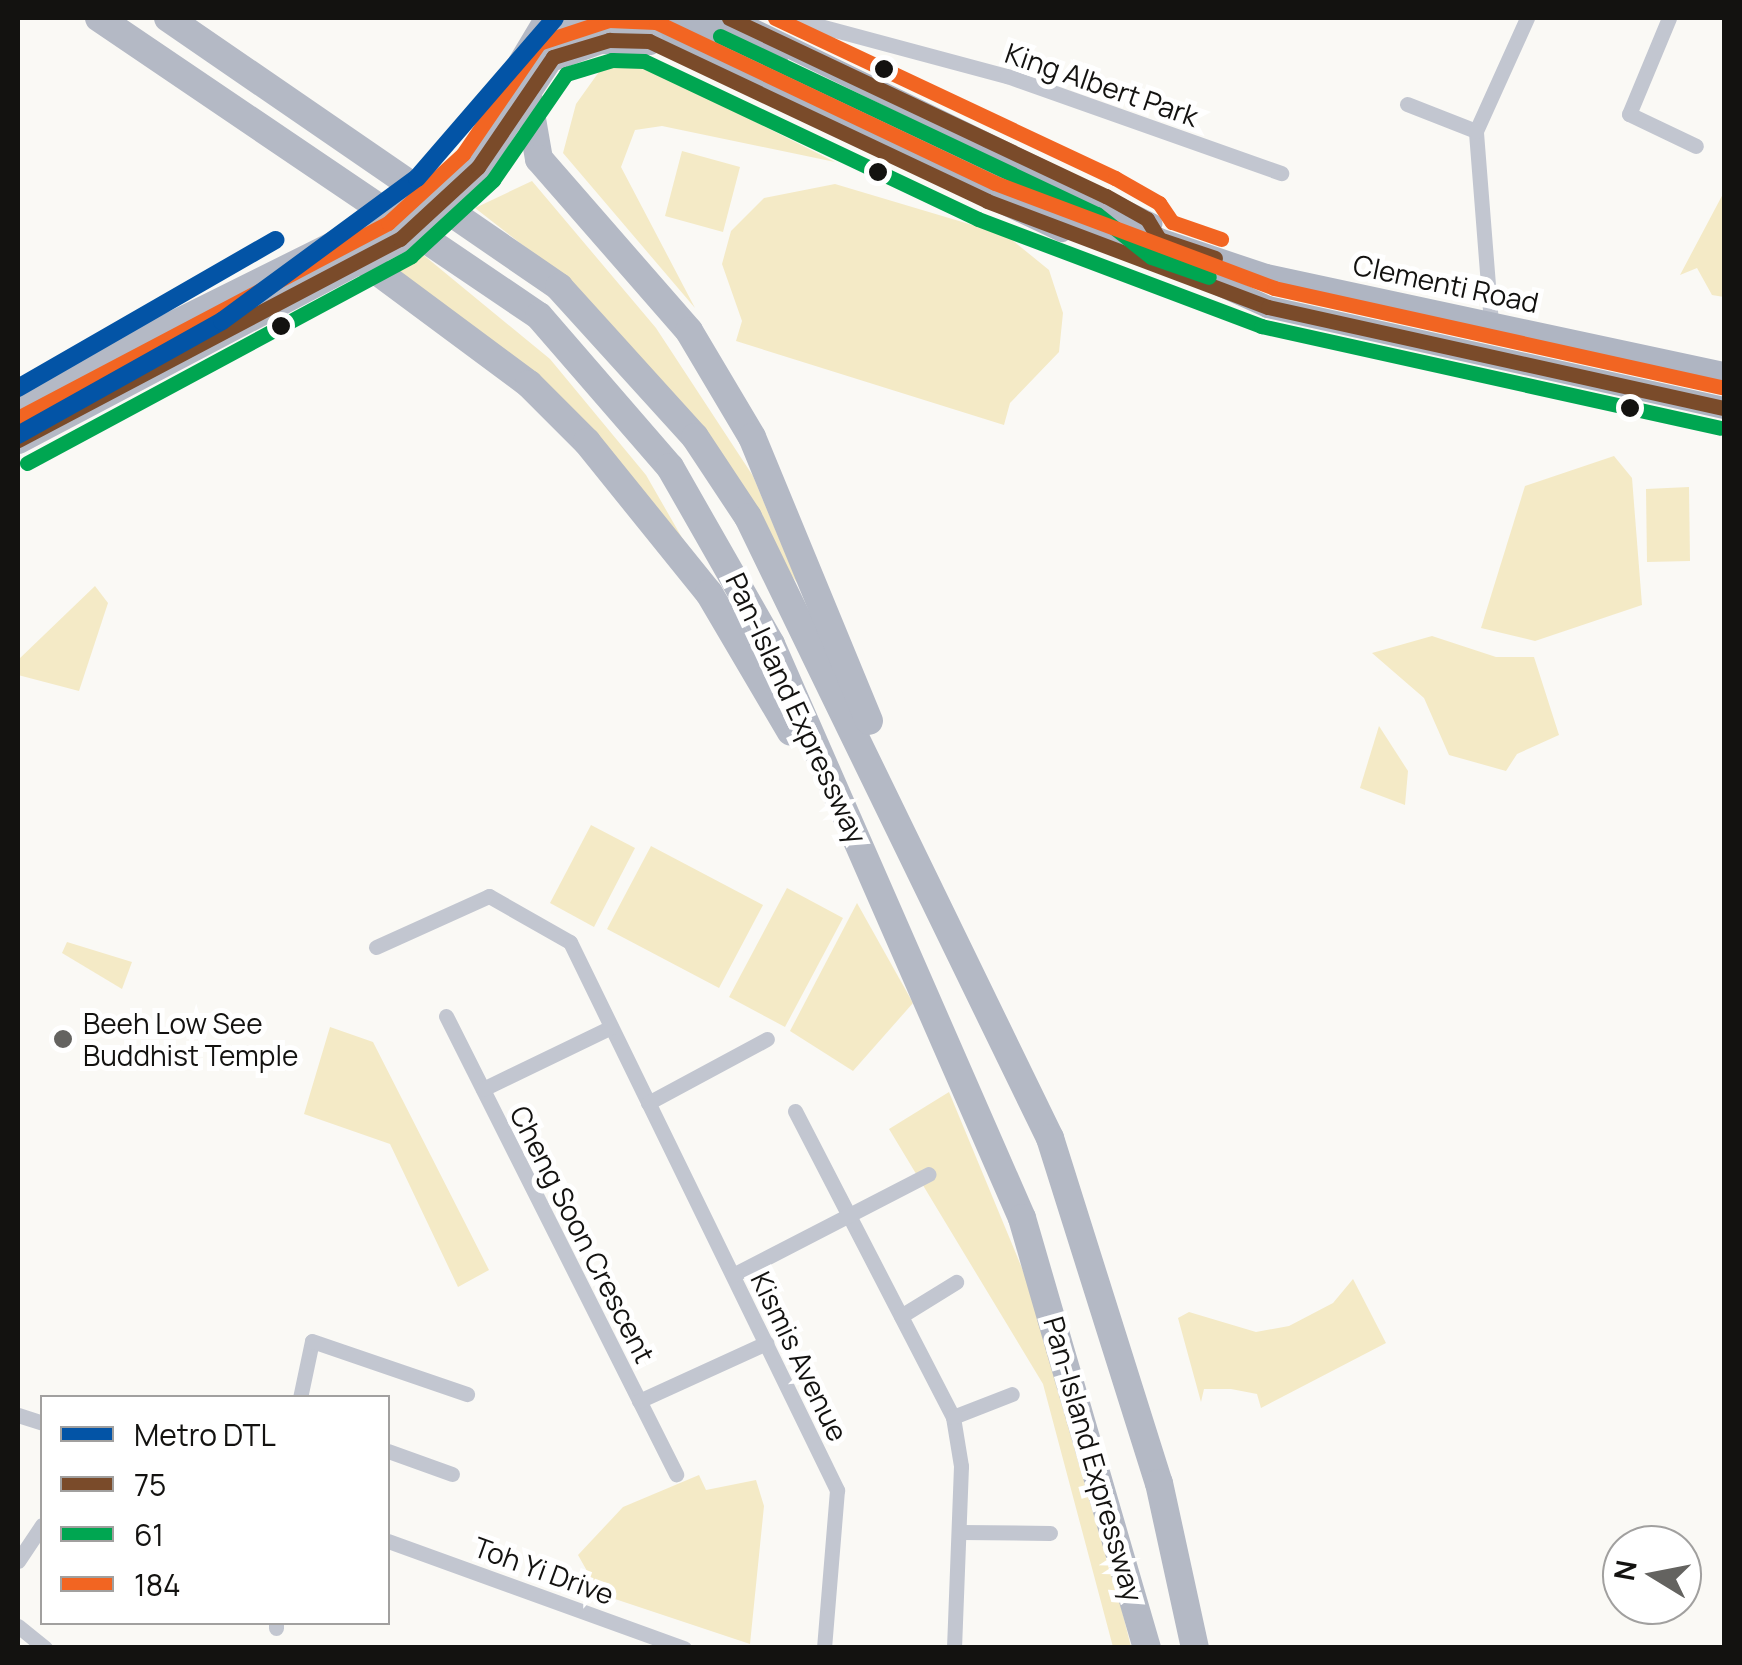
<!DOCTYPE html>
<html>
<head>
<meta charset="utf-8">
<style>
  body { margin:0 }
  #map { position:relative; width:1742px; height:1665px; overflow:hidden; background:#faf9f5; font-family:Manrope,sans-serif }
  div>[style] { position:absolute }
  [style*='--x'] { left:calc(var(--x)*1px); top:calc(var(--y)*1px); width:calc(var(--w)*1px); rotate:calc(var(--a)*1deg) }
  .green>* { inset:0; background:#f4eac6 }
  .street>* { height:15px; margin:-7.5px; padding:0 7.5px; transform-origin:7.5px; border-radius:7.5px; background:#c2c6d0 }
  .primary>* { height:22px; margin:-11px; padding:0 11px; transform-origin:11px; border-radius:11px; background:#afb5c2 }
  .highway>* { height:28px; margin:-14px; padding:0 14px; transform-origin:14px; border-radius:14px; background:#b4b9c5 }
  .bus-1>* { height:15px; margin:-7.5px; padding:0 7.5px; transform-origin:7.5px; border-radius:7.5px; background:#7a4b2a }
  .bus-2>* { height:15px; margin:-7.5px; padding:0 7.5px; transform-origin:7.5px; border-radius:7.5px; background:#00a651 }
  .bus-3>* { height:15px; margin:-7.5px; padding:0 7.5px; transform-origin:7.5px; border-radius:7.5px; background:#f26522 }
  .metro-1>* { height:18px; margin:-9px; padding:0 9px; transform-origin:9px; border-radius:9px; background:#0354a6 }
  .dots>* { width:28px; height:28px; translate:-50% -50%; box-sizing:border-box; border:5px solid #fff; border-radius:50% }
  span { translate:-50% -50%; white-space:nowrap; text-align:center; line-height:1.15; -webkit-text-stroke:10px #fff; paint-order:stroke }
  .street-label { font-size:28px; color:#131210 }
  .poi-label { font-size:28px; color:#131210 }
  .left { translate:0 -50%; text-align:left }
  .frame { position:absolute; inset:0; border:20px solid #131210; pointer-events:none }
  .legend { position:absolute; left:40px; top:1395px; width:350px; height:230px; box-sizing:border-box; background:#fff; border:2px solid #a1a09f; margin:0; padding:12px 18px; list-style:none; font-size:30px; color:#131210 }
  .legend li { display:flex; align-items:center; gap:20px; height:50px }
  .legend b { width:50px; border:2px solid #a1a09f }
  .north { position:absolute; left:1602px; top:1525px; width:100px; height:100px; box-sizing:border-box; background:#fff; border:2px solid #a1a09f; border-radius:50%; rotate:280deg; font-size:28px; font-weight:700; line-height:40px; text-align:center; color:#131210 }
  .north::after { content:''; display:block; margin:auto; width:35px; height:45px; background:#646360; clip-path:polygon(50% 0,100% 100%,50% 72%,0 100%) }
</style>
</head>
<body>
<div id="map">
  <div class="green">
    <div style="clip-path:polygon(606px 62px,642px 65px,835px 162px,662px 126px,635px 130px,621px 167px,695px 308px,563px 153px,576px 104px)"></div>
    <div style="clip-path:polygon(682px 151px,740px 167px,723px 232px,665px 216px)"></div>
    <div style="clip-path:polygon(532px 181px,656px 328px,753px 476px,798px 584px,574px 285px,475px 208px)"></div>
    <div style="clip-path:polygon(835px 184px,1006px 235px,1049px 270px,1063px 313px,1059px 352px,1010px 403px,1004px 425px,736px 341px,742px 321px,722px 264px,731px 231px,764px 198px)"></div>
    <div style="clip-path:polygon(1724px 192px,1724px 297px,1712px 295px,1697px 268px,1680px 275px)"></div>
    <div style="clip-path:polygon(421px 253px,550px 359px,646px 475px,704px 576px,639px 486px,394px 274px)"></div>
    <div style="clip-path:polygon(1614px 456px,1632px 478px,1642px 605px,1535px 641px,1481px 628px,1525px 486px)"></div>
    <div style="clip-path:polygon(1689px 487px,1690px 561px,1647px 562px,1646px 489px)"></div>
    <div style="clip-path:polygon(95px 586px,108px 603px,79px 691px,18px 675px,18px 660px)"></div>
    <div style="clip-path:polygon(1432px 636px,1496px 657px,1534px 657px,1559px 735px,1517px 754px,1506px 771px,1449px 755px,1424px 698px,1372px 653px)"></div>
    <div style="clip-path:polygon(1379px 726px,1408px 771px,1405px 805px,1360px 788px)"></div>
    <div style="clip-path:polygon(591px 825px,635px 848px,594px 927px,550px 903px)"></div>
    <div style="clip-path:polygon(651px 846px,763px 905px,719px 988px,607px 929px)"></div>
    <div style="clip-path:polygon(787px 888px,843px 918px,785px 1027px,729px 997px)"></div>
    <div style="clip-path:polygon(857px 903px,913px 1003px,853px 1071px,790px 1031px)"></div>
    <div style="clip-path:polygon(67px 942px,132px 962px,122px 989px,62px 953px)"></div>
    <div style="clip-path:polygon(330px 1027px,373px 1042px,489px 1270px,458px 1287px,390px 1144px,304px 1114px)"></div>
    <div style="clip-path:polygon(949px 1092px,1060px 1360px,1131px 1647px,1113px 1647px,1043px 1384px,889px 1129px)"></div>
    <div style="clip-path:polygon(1353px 1279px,1386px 1343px,1261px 1408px,1257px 1394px,1231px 1389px,1204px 1389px,1201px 1402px,1178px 1318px,1189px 1312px,1256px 1332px,1289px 1326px,1333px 1303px)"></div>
    <div style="clip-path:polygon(699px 1475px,706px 1490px,756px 1480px,764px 1506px,750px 1644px,600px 1594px,578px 1555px,623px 1507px)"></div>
  </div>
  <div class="street">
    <div style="--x:790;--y:18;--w:225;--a:15"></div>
    <div style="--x:1007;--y:76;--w:291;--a:19.5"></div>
    <div style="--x:1669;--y:18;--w:104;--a:112.6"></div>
    <div style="--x:1629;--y:114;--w:74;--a:25.5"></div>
    <div style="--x:1407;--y:104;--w:74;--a:21.4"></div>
    <div style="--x:1491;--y:323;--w:193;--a:-94.5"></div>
    <div style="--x:1476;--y:131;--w:124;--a:-65.7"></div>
    <div style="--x:376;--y:947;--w:124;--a:-24.3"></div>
    <div style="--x:489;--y:896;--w:93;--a:29.6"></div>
    <div style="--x:570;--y:942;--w:610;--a:64.02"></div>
    <div style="--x:837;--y:1490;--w:159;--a:94.7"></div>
    <div style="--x:446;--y:1016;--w:513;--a:63.33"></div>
    <div style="--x:483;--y:1089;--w:142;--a:-25.8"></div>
    <div style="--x:648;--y:1103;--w:135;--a:-28.3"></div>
    <div style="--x:795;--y:1111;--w:344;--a:62.7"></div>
    <div style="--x:953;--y:1417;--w:50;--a:80.7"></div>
    <div style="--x:961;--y:1466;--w:182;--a:92.2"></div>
    <div style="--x:733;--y:1275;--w:220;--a:-27.3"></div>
    <div style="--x:901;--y:1316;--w:65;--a:-31.7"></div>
    <div style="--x:300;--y:1398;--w:58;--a:-78.1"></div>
    <div style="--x:312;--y:1341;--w:164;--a:18.9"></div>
    <div style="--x:639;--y:1401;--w:140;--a:-24.5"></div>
    <div style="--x:18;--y:1415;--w:25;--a:18"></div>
    <div style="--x:953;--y:1417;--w:63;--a:-21.3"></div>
    <div style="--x:388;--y:1451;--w:68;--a:19.8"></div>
    <div style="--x:961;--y:1532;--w:89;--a:0.6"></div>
    <div style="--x:388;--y:1541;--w:315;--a:19.9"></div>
    <div style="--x:18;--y:1561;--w:43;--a:-56.3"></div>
    <div style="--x:18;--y:1626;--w:35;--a:39"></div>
    <div style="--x:276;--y:1628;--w:6;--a:-90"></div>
  </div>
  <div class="primary">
    <div style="--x:613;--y:18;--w:497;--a:25.4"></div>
    <div style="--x:660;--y:18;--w:269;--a:26.9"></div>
    <div style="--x:900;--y:140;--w:404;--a:24.4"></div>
    <div style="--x:1268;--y:307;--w:467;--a:12.5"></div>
    <div style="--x:729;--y:18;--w:470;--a:26"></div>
    <div style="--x:695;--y:19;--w:93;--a:27.7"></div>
    <div style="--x:918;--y:131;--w:264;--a:24.1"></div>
    <div style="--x:1159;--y:239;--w:113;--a:18.6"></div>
    <div style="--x:1266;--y:275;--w:468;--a:12.1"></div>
  </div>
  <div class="highway">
    <div style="--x:99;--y:18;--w:531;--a:34.11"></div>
    <div style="--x:539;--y:316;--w:200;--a:49.1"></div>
    <div style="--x:670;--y:467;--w:204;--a:60.3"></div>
    <div style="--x:771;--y:644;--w:626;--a:66.38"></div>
    <div style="--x:1022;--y:1218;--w:448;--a:73.8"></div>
    <div style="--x:168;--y:18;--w:475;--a:34.5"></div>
    <div style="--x:559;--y:287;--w:202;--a:47.8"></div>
    <div style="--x:695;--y:437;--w:96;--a:56.5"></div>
    <div style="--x:748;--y:517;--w:691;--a:64.07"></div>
    <div style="--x:1050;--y:1138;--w:362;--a:72.5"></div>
    <div style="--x:1159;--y:1483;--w:169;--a:77.7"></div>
    <div style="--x:553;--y:57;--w:50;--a:-19.9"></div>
    <div style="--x:600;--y:40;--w:49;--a:1.2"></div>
    <div style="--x:528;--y:96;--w:64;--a:80.1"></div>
    <div style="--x:539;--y:159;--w:228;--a:48.9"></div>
    <div style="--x:689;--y:331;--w:123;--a:59.3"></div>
    <div style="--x:752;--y:437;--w:307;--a:67.6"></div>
    <div style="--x:491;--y:115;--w:113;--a:-59.1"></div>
    <div style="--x:362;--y:260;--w:208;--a:36.6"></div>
    <div style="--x:529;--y:384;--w:82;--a:45"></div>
    <div style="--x:587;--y:442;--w:194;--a:51.1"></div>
    <div style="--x:709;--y:593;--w:161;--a:59.5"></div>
    <div style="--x:18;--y:402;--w:438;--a:-26.4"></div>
    <div style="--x:18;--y:440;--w:432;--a:-27.8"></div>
    <div style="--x:400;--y:239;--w:106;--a:-42.7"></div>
    <div style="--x:478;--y:167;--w:178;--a:-56.7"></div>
  </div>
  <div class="bus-1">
    <div style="--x:729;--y:18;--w:417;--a:25.3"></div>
    <div style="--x:1106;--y:196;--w:47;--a:29.3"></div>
    <div style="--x:1147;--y:219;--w:23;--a:59"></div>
    <div style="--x:1159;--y:239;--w:59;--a:18.7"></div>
    <div style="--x:18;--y:440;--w:432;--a:-27.8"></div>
    <div style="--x:400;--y:239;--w:106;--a:-42.7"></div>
    <div style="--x:478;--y:167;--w:133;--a:-55.7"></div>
    <div style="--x:553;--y:57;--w:59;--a:-16.9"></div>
    <div style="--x:609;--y:40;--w:40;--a:1.4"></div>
    <div style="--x:649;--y:41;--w:374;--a:25.3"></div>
    <div style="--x:987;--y:201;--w:300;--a:20.7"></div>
    <div style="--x:1268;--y:307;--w:467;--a:12.5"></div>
  </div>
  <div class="bus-2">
    <div style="--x:720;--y:36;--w:417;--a:25.3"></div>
    <div style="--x:1097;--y:214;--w:69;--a:38.5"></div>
    <div style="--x:1151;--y:257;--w:61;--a:19"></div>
    <div style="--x:27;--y:463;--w:436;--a:-28.3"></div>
    <div style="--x:411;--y:256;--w:112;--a:-42.8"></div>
    <div style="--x:493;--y:180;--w:129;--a:-55.4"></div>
    <div style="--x:566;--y:74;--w:48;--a:-16.9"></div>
    <div style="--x:612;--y:60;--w:32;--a:2"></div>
    <div style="--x:644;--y:61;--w:369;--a:25.3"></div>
    <div style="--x:978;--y:219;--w:303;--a:20.7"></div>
    <div style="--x:1261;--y:326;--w:470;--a:12.5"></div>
  </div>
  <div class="bus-3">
    <div style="--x:775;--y:18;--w:376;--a:25.2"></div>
    <div style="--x:1115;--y:178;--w:51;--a:29.6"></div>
    <div style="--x:1159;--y:203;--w:23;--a:56"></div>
    <div style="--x:1172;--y:222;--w:52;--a:19.1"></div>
    <div style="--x:18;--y:418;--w:418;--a:-27.8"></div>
    <div style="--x:388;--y:223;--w:102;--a:-42.6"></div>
    <div style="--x:463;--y:154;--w:135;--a:-55.6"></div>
    <div style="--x:539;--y:43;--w:74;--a:-18.2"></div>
    <div style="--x:609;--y:20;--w:47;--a:2.4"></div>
    <div style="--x:656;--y:22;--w:375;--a:25.4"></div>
    <div style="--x:995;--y:183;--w:298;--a:20.6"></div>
    <div style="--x:1274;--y:288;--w:461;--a:12.5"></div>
  </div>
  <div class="metro-1">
    <div style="--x:18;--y:388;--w:297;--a:-29.9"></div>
    <div style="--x:18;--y:435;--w:234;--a:-29.2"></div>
    <div style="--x:222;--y:321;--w:242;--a:-36.3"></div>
    <div style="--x:417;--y:178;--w:211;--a:-49.2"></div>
  </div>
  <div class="dots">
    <div style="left:884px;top:69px;background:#131210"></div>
    <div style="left:878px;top:172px;background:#131210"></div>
    <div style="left:281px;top:326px;background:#131210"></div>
    <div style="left:1630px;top:408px;background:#131210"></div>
    <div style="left:63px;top:1039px;background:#646360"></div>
  </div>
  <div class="street-label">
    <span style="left:1102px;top:84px;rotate:19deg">King Albert Park</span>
    <span style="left:1446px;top:283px;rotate:12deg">Clementi Road</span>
    <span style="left:797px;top:708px;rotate:65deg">Pan-Island Expressway</span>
    <span style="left:583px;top:1234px;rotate:63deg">Cheng Soon Crescent</span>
    <span style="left:800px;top:1356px;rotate:64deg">Kismis Avenue</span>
    <span style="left:1094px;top:1459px;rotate:74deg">Pan-Island Expressway</span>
    <span style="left:544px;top:1570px;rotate:20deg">Toh Yi Drive</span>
  </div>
  <div class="poi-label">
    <span class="left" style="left:83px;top:1039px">Beeh Low See<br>Buddhist Temple</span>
  </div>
  <div class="frame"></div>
  <ul class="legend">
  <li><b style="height:12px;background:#0354a6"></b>Metro DTL</li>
  <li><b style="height:12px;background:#7a4b2a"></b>75</li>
  <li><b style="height:12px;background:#00a651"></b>61</li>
  <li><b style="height:12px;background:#f26522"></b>184</li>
  </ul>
  <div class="north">N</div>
</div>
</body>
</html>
